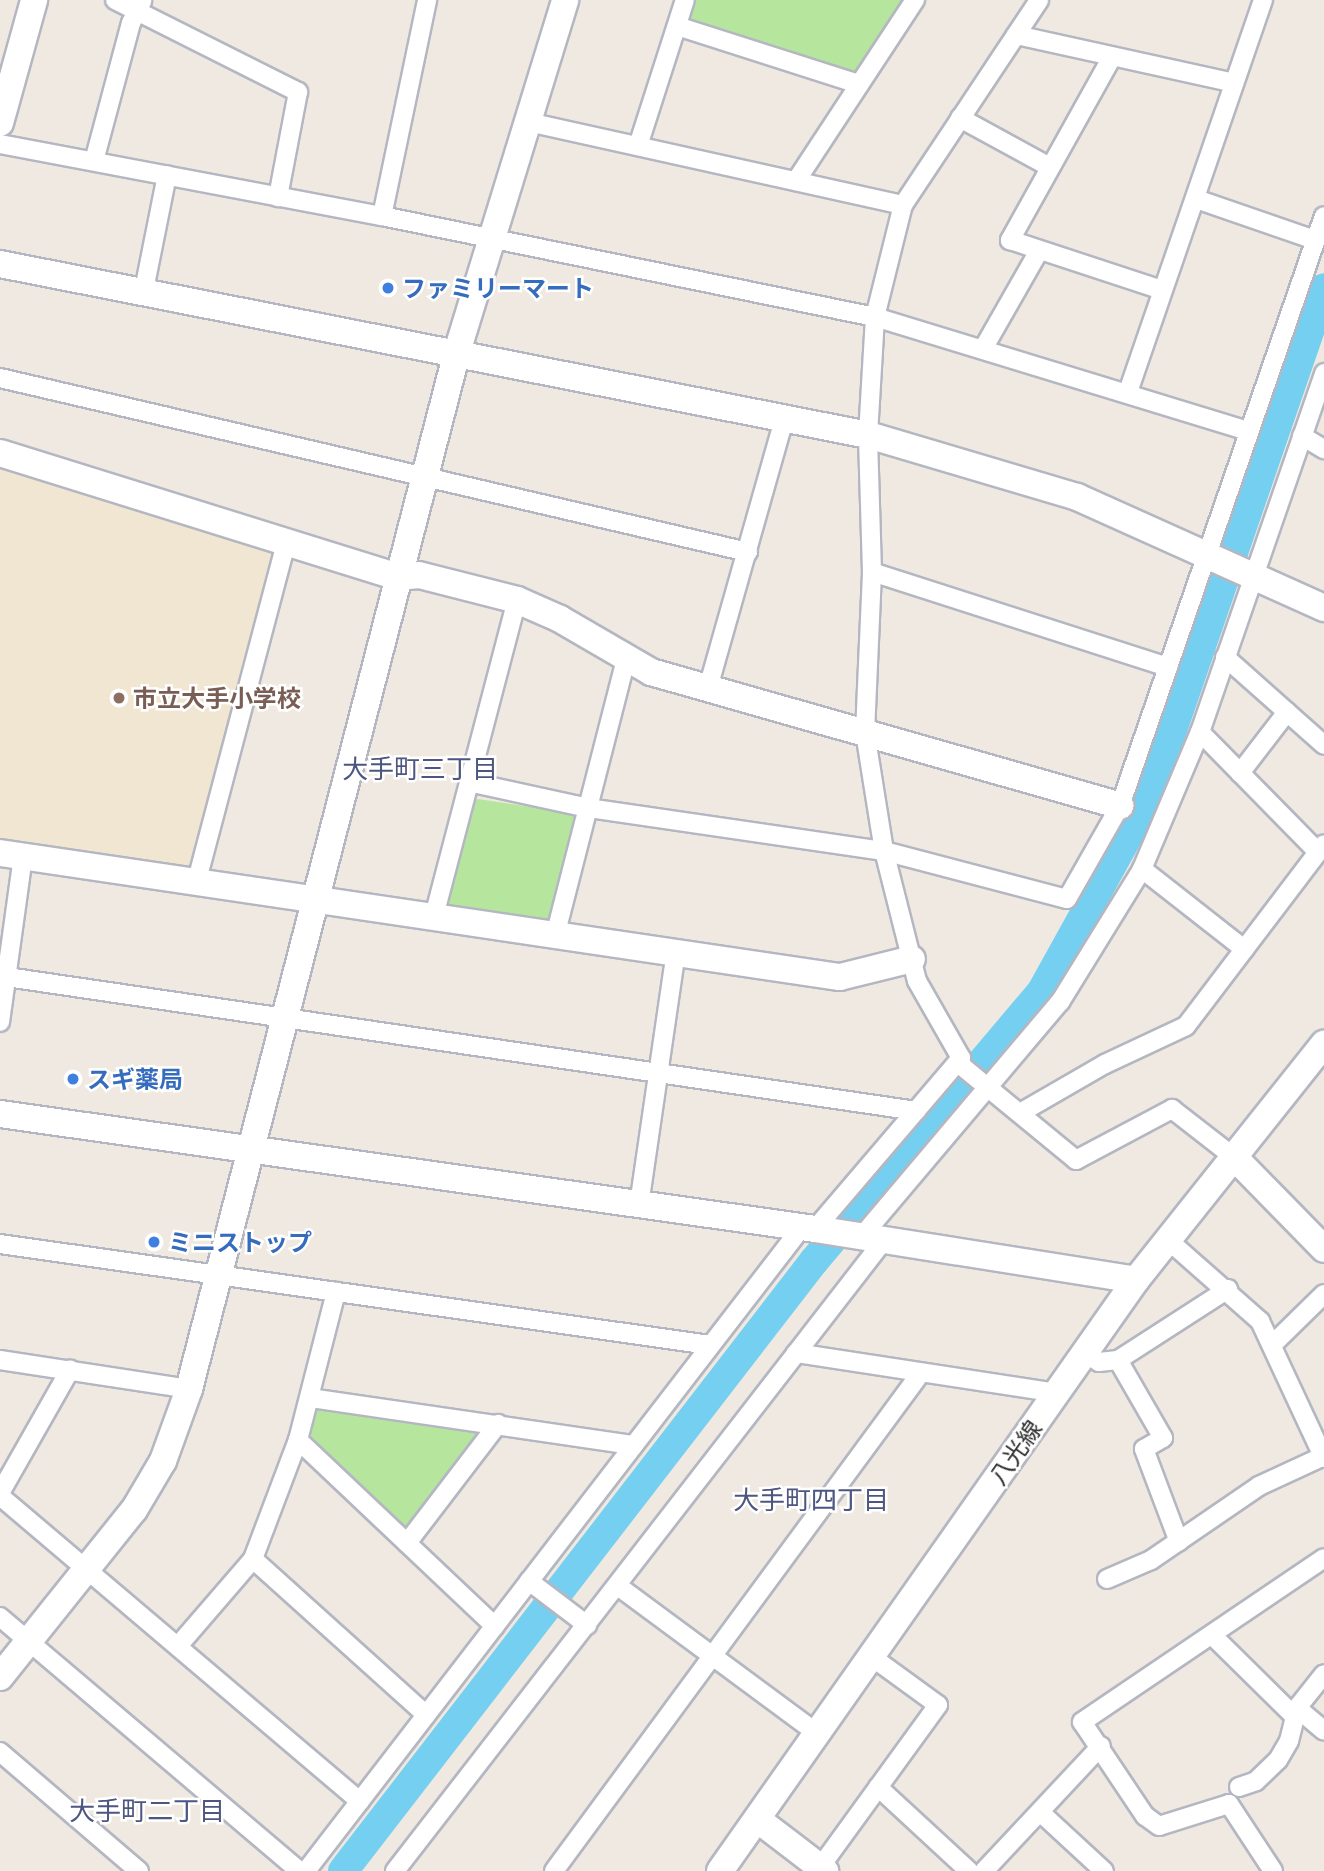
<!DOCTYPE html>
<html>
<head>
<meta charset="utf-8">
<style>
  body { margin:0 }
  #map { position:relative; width:1324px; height:1871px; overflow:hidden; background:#efe9e1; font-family:"Golos Text","Noto Sans JP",sans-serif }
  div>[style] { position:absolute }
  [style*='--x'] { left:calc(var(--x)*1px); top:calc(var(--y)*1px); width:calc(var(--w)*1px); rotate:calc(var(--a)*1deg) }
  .education>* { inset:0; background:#f0e6d1 }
  .green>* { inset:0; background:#b6e59e }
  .river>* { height:30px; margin:-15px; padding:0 15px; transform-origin:15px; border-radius:15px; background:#75cff0 }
  .roads { filter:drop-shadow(2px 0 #b4b7c1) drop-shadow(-2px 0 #b4b7c1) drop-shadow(0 2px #b4b7c1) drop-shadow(0 -2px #b4b7c1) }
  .street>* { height:18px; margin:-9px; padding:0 9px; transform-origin:9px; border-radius:9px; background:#fff }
  .secondary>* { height:26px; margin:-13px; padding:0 13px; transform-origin:13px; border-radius:13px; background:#fff }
  .dots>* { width:19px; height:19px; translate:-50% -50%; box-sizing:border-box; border:4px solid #fff; border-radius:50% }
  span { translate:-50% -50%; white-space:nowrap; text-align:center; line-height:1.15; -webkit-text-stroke:5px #fff; paint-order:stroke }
  .shop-label { font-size:24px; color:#366cbe; font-weight:700 }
  .left { translate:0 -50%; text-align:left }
  .education-label { font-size:24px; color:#785e54; font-weight:700 }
  .street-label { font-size:24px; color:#2e2e2e }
  .neighbourhood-label { font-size:26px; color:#4d5680 }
</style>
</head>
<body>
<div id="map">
  <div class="education">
    <div style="clip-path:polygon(0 462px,271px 548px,276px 556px,194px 864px,189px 869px,0 841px)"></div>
  </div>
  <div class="green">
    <div style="clip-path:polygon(693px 0,903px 0,853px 74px,685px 22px)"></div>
    <div style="clip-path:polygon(478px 799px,573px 813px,577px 818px,552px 916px,546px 920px,450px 906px,447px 900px,471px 802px)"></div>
    <div style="clip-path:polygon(319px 1407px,475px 1430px,480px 1441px,410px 1531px,403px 1531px,309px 1440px,313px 1411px)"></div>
  </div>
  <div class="river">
    <div style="--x:343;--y:1871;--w:771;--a:-52.33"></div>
    <div style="--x:814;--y:1261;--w:353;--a:-49.8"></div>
    <div style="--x:1042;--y:991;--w:218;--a:-61"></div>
    <div style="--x:1148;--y:800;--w:541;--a:-71.03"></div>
  </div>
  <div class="roads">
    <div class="street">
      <div style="--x:115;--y:0;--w:205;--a:26.7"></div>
      <div style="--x:298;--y:92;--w:107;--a:100.8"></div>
      <div style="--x:677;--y:26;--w:191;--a:17.7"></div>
      <div style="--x:1016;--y:35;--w:223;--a:12.4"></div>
      <div style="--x:1112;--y:57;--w:210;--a:119.1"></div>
      <div style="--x:1010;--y:240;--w:160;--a:18.2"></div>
      <div style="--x:960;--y:118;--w:102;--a:28.6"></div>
      <div style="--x:528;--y:122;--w:384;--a:12.5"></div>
      <div style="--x:0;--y:144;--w:389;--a:10.7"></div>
      <div style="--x:382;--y:216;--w:503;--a:11.58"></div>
      <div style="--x:875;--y:317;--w:390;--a:17"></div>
      <div style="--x:638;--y:146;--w:153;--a:-72.2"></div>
      <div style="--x:94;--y:161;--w:143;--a:-75"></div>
      <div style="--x:131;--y:23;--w:25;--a:-63"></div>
      <div style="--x:796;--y:181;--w:217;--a:-56.7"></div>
      <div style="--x:1196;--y:199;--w:126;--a:19"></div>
      <div style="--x:382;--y:216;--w:221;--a:-78.2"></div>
      <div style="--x:144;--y:290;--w:117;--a:-78.7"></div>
      <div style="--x:983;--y:349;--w:113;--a:-60.3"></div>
      <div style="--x:0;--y:378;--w:768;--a:13.1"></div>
      <div style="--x:1128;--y:392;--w:415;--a:-71"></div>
      <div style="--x:1302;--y:436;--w:26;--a:31"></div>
      <div style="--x:872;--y:572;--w:311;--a:17.8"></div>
      <div style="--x:1225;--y:657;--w:132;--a:41.6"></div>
      <div style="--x:708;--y:688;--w:280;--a:-74.2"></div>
      <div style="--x:1200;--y:732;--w:168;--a:45.5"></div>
      <div style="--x:1240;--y:773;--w:77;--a:-52.4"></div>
      <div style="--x:469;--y:782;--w:122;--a:12.3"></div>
      <div style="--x:588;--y:808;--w:299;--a:8.3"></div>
      <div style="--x:884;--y:851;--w:189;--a:14.7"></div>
      <div style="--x:1067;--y:899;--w:107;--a:-60.3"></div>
      <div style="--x:1120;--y:806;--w:624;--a:-70.93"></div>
      <div style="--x:1142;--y:869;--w:130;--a:38.1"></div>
      <div style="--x:197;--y:880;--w:349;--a:-75.2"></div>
      <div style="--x:434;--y:916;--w:327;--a:-75.3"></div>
      <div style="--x:556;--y:932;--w:281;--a:-75.6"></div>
      <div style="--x:0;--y:976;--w:926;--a:8.38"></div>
      <div style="--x:0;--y:1022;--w:168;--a:-82.1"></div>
      <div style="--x:958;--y:1063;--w:153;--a:39.4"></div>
      <div style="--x:1076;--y:1160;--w:109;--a:-28"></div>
      <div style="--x:1172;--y:1109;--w:80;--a:37.9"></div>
      <div style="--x:1020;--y:1113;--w:98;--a:-30"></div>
      <div style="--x:1105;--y:1064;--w:89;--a:-25.1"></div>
      <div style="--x:1186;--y:1026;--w:228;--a:-52.8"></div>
      <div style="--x:639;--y:1205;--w:258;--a:-81.7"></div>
      <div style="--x:815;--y:1229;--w:225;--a:-49.5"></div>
      <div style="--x:961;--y:1058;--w:89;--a:-119.7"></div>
      <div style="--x:917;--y:981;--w:134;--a:-104.2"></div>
      <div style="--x:884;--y:851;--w:120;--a:-99.1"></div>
      <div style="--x:865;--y:733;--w:161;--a:-87.5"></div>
      <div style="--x:872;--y:572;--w:137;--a:-91.7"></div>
      <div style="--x:868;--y:435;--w:118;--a:-86.6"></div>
      <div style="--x:875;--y:317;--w:115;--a:-76"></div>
      <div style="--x:903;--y:205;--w:246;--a:-56.4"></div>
      <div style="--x:862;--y:1236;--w:307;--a:-49.8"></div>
      <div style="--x:1060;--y:1002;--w:156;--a:-58.3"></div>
      <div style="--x:1142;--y:869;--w:149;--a:-67.1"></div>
      <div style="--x:1200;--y:732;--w:380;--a:-70.9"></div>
      <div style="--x:1168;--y:1240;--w:123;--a:41.4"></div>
      <div style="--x:1260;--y:1321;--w:151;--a:65"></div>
      <div style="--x:0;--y:1244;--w:717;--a:8.1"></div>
      <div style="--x:1274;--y:1343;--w:70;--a:-44.4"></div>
      <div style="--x:1084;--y:1352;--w:18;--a:34"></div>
      <div style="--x:1099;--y:1362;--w:19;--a:-6"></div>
      <div style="--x:1118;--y:1360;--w:131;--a:-32.8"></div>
      <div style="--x:796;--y:1353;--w:263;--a:8.7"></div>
      <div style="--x:0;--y:1360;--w:191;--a:8.7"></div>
      <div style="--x:1118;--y:1360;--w:90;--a:60"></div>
      <div style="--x:1163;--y:1438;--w:22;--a:150"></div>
      <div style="--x:1144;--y:1449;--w:99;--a:69.4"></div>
      <div style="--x:310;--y:1398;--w:327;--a:8.3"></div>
      <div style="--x:298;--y:1440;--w:271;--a:43.4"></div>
      <div style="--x:0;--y:1493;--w:142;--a:-60.4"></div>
      <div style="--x:0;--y:1496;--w:472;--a:40.3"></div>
      <div style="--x:407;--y:1543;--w:150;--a:-52.6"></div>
      <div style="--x:253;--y:1559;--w:233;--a:42"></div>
      <div style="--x:1107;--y:1579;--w:48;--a:-23.4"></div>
      <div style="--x:1151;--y:1560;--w:131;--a:-34.4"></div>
      <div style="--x:1259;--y:1486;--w:72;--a:-24.8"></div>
      <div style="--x:529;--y:1581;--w:73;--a:37.2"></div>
      <div style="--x:618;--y:1586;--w:247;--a:36.5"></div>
      <div style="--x:0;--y:1617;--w:392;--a:40.3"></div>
      <div style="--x:1213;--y:1636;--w:114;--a:44.6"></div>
      <div style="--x:178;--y:1646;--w:115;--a:-49.2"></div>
      <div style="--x:253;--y:1559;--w:127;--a:-69.3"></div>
      <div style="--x:298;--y:1440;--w:153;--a:-75.6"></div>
      <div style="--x:1297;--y:1708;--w:35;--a:40"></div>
      <div style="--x:0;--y:1752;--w:183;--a:40.6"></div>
      <div style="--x:878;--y:1787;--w:124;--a:42.7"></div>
      <div style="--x:1239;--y:1787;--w:18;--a:-19"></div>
      <div style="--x:1256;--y:1781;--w:30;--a:-44"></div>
      <div style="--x:1278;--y:1760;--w:22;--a:-60"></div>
      <div style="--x:1289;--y:1741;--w:34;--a:-76"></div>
      <div style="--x:1297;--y:1708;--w:43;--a:-51.5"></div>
      <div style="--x:1040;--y:1812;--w:87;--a:42.7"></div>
      <div style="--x:821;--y:1866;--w:199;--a:-54"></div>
      <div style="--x:938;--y:1705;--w:82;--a:-144"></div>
      <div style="--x:306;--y:1871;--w:813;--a:-52.4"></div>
      <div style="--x:395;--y:1871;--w:798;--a:-52.23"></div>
      <div style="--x:554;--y:1871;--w:617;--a:-53.63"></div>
      <div style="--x:984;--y:1871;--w:171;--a:-46.9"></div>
      <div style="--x:1273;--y:1871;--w:80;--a:-123.3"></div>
      <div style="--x:1229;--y:1804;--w:73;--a:162.6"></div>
      <div style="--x:1159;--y:1826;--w:17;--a:-144"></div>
      <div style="--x:1145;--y:1816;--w:113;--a:-123.8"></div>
      <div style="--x:1082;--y:1722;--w:292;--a:-34.1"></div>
    </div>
    <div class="secondary">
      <div style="--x:0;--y:123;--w:128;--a:-74.5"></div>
      <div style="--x:0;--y:264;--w:885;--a:11.14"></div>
      <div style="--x:868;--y:435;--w:218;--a:16.5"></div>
      <div style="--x:1077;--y:497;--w:271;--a:24.2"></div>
      <div style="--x:0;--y:453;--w:417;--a:17.3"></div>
      <div style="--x:398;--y:577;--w:21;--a:-5"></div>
      <div style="--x:419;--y:575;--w:101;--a:14.3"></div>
      <div style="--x:517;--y:600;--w:47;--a:23.8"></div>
      <div style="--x:560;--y:619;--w:105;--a:30.2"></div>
      <div style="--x:651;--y:672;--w:488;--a:15.9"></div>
      <div style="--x:0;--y:853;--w:849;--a:8.4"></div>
      <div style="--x:840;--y:977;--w:74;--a:-14"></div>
      <div style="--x:0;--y:1114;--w:823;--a:8.03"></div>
      <div style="--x:815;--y:1229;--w:325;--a:9"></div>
      <div style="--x:1235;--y:1158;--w:127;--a:45.6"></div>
      <div style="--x:0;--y:1677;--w:214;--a:-51.3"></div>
      <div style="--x:134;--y:1510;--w:57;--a:-59.4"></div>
      <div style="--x:163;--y:1461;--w:77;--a:-70.1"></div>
      <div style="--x:189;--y:1389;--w:1071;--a:-75.51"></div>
      <div style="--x:457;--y:352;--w:368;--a:-72.9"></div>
      <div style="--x:757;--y:1819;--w:86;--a:37.4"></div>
      <div style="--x:720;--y:1871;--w:723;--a:-54.86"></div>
      <div style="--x:1136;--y:1280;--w:302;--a:-51.5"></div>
    </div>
  </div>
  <div class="dots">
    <div style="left:388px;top:288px;background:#3f7fe0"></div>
    <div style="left:119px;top:698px;background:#8d6e63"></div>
    <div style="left:73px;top:1079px;background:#3f7fe0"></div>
    <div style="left:154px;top:1242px;background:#3f7fe0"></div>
  </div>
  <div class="shop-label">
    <span class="left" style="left:402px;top:288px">ファミリーマート</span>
    <span class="left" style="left:87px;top:1079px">スギ薬局</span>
    <span class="left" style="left:168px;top:1242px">ミニストップ</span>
  </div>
  <div class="education-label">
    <span class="left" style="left:133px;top:698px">市立大手小学校</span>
  </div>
  <div class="street-label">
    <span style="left:1015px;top:1452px;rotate:-55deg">八光線</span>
  </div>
  <div class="neighbourhood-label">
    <span style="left:420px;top:769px">大手町三丁目</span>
    <span style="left:811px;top:1500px">大手町四丁目</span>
    <span style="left:147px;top:1811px">大手町二丁目</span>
  </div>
</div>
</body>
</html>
